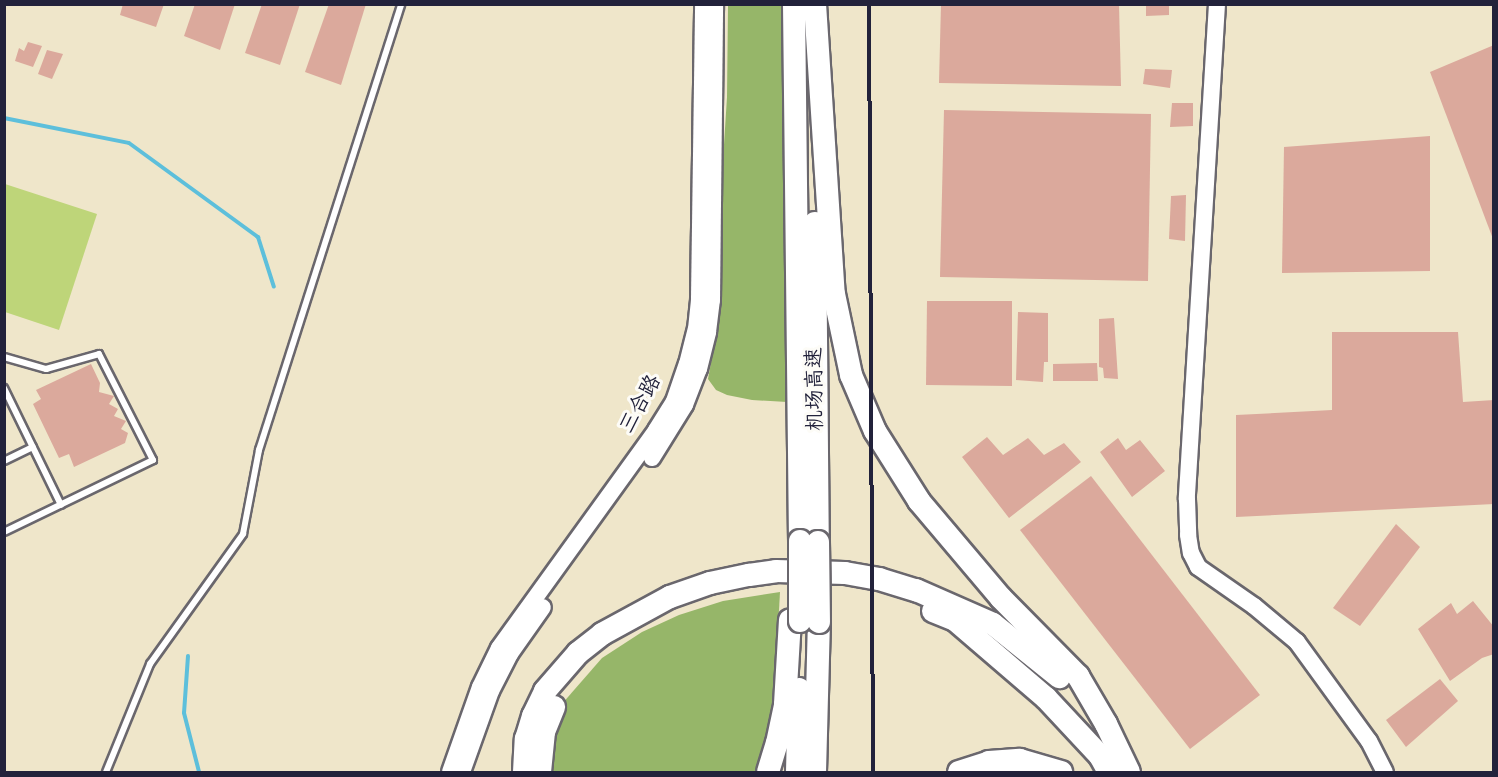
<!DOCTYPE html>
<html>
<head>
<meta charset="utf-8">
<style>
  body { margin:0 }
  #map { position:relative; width:1498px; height:777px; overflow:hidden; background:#efe6ca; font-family:Dekko,"LXGW WenKai TC",sans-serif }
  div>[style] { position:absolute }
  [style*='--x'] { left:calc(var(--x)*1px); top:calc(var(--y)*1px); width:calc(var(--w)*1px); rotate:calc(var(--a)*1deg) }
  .green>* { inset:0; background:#bed579 }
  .forest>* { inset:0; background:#96b669 }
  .stream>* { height:4px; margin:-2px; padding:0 2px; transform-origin:2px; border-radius:2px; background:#5dbfdb }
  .building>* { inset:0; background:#dba99c }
  .roads { filter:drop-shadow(2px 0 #6a676d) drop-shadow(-2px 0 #6a676d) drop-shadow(0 2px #6a676d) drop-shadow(0 -2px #6a676d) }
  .lane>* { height:6px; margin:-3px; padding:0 3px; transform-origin:3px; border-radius:3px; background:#fff }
  .secondary>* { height:16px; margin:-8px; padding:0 8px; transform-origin:8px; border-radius:8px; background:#fff }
  .highway>* { height:22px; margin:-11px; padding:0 11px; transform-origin:11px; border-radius:11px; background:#fff }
  .rail>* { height:4px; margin:-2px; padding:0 2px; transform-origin:2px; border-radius:2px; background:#22223b }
  .bridges { filter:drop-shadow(2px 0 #6a676d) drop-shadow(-2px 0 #6a676d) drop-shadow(0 2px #6a676d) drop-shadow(0 -2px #6a676d) }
  .highway-bridge>* { height:22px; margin:-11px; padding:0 11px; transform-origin:11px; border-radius:11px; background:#fff }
  span { translate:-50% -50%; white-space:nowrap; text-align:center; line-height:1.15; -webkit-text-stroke:6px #fdfcf7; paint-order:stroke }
  .street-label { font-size:21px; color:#22223b }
  .frame { position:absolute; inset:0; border:6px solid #22223b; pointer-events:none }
</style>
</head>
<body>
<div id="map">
  <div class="green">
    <div style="clip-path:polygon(5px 184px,97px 214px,59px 330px,5px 312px)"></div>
  </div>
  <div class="forest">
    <div style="clip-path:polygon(728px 5px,787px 5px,787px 402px,752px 400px,727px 395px,716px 390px,708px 379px,718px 324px,721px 288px,721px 192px,727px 97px)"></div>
    <div style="clip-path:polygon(780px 592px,772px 737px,759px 772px,546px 772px,561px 705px,602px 658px,642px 632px,679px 615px,723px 601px)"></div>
  </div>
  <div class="stream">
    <div style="--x:4;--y:118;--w:127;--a:11.3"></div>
    <div style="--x:129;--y:143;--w:160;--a:36.1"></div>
    <div style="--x:258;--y:237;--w:52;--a:72.3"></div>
    <div style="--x:188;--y:656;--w:57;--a:94"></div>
    <div style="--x:184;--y:713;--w:61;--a:75.7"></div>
  </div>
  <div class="building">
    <div style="clip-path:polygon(123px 4px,164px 4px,156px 27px,120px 15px)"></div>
    <div style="clip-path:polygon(195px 4px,235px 4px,220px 50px,184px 36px)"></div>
    <div style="clip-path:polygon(262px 4px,300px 4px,280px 65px,245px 53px)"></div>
    <div style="clip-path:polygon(329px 4px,366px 4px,341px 85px,305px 72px)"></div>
    <div style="clip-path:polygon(941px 4px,1119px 4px,1121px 86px,939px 83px)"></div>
    <div style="clip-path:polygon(1146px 5px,1169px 5px,1169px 15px,1146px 16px)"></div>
    <div style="clip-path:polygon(28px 42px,42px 46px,33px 67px,15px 61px,19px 48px,24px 51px)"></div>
    <div style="clip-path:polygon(1494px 45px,1494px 239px,1493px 239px,1430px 72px)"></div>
    <div style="clip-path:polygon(47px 50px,63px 54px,52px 79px,38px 74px)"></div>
    <div style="clip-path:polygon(1145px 69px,1172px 70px,1170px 88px,1143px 84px)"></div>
    <div style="clip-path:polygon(1172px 103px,1193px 103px,1193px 126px,1170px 127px)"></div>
    <div style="clip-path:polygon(944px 110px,1151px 114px,1148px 281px,940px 277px)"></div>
    <div style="clip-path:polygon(1430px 136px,1430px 271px,1282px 273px,1284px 147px)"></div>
    <div style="clip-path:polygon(1186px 195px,1185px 241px,1169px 239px,1171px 196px)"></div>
    <div style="clip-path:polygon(927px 301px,1012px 301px,1012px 386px,926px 385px)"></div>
    <div style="clip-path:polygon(1018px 312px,1048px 313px,1048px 362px,1044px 362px,1043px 382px,1016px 380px)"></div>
    <div style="clip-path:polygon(1114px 318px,1118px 379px,1104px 378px,1103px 368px,1099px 367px,1099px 319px)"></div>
    <div style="clip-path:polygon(1332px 332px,1458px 332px,1463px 402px,1494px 400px,1494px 504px,1236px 517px,1236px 415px,1332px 410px)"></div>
    <div style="clip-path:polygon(1097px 363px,1098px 381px,1053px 381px,1053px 364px)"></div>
    <div style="clip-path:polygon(91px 364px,100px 383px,99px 392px,114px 396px,109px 404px,118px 409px,114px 416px,126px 421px,121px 429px,128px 433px,125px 443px,74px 467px,69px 454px,59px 458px,33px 404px,41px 399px,36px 390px)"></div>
    <div style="clip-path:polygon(987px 437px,1003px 455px,1028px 438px,1044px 455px,1064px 443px,1081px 462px,1009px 518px,962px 457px)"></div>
    <div style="clip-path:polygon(1118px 438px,1126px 450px,1140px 440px,1165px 471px,1132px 497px,1100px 452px)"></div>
    <div style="clip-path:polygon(1091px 476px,1260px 695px,1190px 749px,1020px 530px)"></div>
    <div style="clip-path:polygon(1396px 524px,1420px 547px,1360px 626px,1333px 608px)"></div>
    <div style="clip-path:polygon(1473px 601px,1494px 627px,1494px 654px,1482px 658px,1450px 681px,1418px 629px,1451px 603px,1457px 614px)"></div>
    <div style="clip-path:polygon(1440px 679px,1458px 701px,1406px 747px,1386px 720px)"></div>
  </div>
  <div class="roads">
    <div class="lane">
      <div style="--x:4;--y:357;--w:44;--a:15.9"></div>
      <div style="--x:46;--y:369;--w:55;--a:-15.8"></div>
      <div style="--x:99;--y:354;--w:119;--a:63"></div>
      <div style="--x:153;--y:460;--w:165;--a:154.2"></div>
      <div style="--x:4;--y:388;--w:130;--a:64"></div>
      <div style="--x:4;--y:461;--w:32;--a:-26"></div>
      <div style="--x:106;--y:772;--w:117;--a:-67.8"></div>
      <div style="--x:150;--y:664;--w:160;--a:-54.4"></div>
      <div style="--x:243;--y:534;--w:86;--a:-79.2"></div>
      <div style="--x:259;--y:450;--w:468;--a:-72.3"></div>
    </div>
    <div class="secondary">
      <div style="--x:1217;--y:4;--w:496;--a:93.5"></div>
      <div style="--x:1187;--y:499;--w:36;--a:88"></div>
      <div style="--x:1188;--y:535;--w:18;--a:81"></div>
      <div style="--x:1191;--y:553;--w:16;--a:63"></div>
      <div style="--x:1198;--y:567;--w:68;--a:34.9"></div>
      <div style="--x:1254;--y:606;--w:56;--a:39.9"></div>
      <div style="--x:1297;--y:642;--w:122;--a:54"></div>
      <div style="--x:1369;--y:741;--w:35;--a:63"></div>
      <div style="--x:652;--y:458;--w:62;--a:-58.1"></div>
      <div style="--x:685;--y:405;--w:39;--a:-69"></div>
      <div style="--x:699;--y:369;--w:38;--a:-76"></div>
      <div style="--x:708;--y:332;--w:32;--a:-83"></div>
      <div style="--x:712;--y:300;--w:296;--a:-89.4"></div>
      <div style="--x:450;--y:772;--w:90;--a:-70.6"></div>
      <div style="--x:480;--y:687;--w:43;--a:-64"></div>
      <div style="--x:499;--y:648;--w:269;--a:-54.2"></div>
      <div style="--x:656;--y:430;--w:34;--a:-58"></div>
      <div style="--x:674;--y:401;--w:39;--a:-71"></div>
      <div style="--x:687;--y:364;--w:36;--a:-76"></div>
      <div style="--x:696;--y:329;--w:31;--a:-84"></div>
      <div style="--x:699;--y:298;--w:294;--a:-89.2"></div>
      <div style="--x:462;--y:772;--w:86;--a:-70.3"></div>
      <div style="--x:491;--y:691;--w:42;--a:-62.8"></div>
      <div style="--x:510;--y:654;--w:57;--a:-54.9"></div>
    </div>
    <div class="highway">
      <div style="--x:794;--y:4;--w:537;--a:89.36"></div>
      <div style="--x:815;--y:4;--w:291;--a:86.3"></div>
      <div style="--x:834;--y:294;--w:83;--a:78.1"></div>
      <div style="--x:851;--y:375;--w:61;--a:66.8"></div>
      <div style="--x:875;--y:431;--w:83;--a:57.8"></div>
      <div style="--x:919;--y:501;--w:127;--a:49.8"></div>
      <div style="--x:1001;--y:598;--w:110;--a:45.4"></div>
      <div style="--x:1078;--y:676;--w:56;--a:59.7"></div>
      <div style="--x:1106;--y:724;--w:53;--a:64.4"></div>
      <div style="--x:815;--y:223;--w:319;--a:89.5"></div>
      <div style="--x:933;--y:611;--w:24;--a:22"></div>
      <div style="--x:955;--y:620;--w:120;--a:40.6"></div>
      <div style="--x:1046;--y:698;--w:79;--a:47"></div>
      <div style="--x:1100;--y:756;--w:18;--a:61"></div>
      <div style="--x:524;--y:772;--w:33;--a:-87"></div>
      <div style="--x:526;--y:739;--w:24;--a:-73"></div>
      <div style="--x:533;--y:716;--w:28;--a:-64"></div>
      <div style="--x:545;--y:691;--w:50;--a:-49"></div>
      <div style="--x:578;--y:653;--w:31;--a:-38"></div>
      <div style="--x:602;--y:634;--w:77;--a:-28.6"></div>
      <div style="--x:670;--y:597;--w:42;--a:-19.3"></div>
      <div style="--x:710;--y:583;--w:40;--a:-12"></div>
      <div style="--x:749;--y:575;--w:27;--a:-8"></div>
      <div style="--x:776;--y:571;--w:69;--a:1.7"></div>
      <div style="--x:845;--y:573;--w:35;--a:10"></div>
      <div style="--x:879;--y:579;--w:39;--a:17"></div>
      <div style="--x:916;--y:590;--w:84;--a:23.8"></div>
      <div style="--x:993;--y:624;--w:85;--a:38.8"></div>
      <div style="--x:540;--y:772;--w:40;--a:-84.3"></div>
      <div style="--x:544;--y:732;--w:27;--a:-68"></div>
      <div style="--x:768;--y:772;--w:30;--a:-73"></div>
      <div style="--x:777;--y:743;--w:40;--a:-78"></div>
      <div style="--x:785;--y:704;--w:84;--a:-86.6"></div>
      <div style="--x:797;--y:772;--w:83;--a:-88.6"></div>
      <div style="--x:815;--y:772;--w:150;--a:-88.5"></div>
      <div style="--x:959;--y:772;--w:32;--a:-18"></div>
      <div style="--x:989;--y:762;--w:31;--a:-4"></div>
      <div style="--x:1020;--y:760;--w:43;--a:16.3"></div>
    </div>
  </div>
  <div class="rail">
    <div style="--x:869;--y:4;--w:768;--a:89.7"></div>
  </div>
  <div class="bridges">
    <div class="highway-bridge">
      <div style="--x:818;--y:542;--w:80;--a:89.3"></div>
      <div style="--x:800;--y:621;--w:80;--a:-90"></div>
    </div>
  </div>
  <div class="street-label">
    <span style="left:817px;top:389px;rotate:-91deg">机场高速</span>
    <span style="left:642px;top:405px;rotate:-61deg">三合路</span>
  </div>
  <div class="frame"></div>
</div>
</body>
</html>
